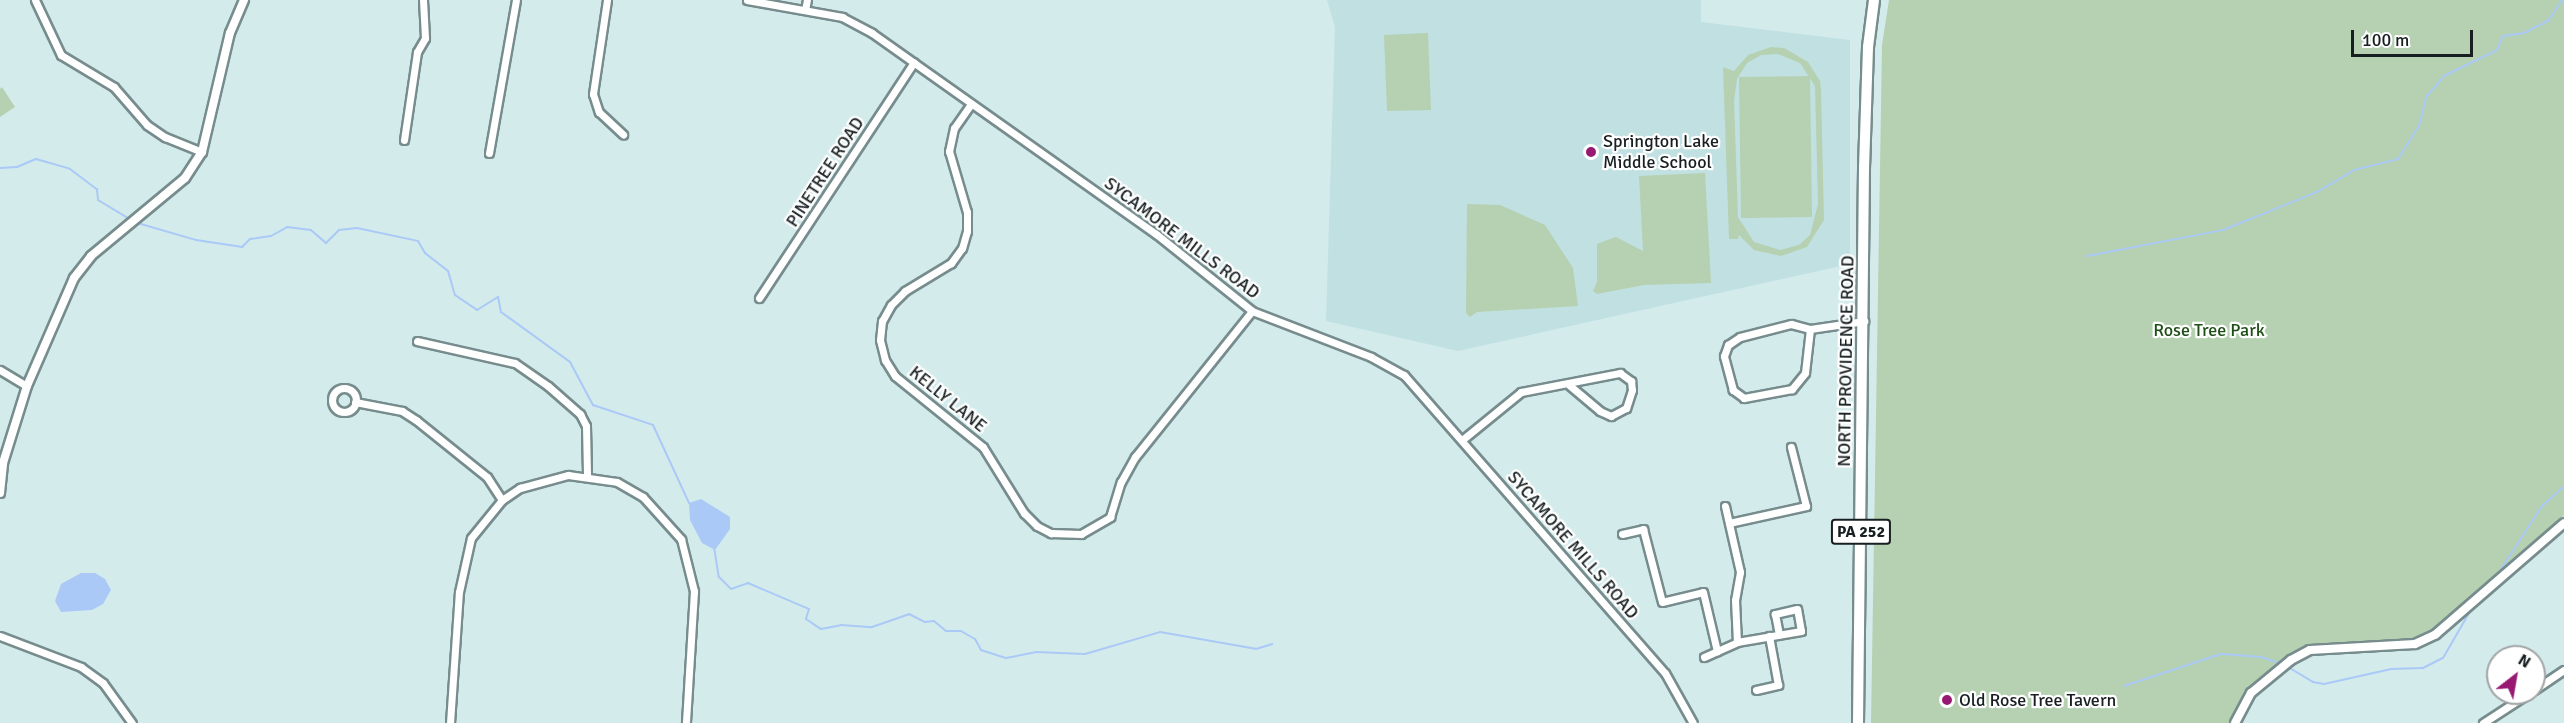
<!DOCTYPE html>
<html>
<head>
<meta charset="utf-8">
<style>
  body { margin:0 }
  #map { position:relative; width:2564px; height:723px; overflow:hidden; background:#d4ebec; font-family:Signika,sans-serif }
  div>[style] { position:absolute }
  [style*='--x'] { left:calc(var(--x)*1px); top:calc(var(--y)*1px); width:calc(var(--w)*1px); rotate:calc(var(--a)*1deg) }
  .built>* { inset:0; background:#c1e0e1 }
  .green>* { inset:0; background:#b5d1b1 }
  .water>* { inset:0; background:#aac9f6 }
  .stream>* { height:2px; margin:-1px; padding:0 1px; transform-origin:1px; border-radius:1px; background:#aac9f6 }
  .roads { filter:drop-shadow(2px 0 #778c8d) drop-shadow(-2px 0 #778c8d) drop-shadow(0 2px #778c8d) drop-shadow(0 -2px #778c8d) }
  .minor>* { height:7px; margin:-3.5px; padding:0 3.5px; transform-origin:3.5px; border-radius:3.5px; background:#fff }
  .minor>.ring { margin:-3.5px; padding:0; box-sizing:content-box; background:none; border:7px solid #fff; border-radius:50% }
  .tertiary>* { height:8px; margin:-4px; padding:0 4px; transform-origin:4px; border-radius:4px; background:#fff }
  .primary>* { height:10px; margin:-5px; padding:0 5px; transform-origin:5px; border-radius:5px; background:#fff }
  .dots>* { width:16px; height:16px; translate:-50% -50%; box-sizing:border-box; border:3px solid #fff; border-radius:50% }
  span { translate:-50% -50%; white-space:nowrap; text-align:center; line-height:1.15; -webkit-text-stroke:4.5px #fff; paint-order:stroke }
  .shield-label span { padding:2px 4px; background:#fff; border:2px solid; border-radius:4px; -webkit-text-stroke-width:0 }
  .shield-label { font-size:16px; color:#171f20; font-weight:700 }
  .poi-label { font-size:18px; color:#171f20 }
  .left { translate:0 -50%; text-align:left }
  .street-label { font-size:18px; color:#171f20 }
  .park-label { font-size:18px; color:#1e4f16 }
  .north { position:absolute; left:2486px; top:645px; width:60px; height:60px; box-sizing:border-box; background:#fff; border:2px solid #a2a5a6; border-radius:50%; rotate:31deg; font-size:16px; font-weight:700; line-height:24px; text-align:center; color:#171f20 }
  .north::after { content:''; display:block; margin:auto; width:21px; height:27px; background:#981971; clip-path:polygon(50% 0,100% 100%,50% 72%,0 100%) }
  .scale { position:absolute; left:2351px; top:30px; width:122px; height:27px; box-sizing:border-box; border:3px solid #171f20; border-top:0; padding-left:8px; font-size:18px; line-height:21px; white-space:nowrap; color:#171f20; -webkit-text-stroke:4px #fff; paint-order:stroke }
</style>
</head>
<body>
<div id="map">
  <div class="built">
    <div style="clip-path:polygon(1327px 0,1701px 0,1701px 22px,1850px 40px,1850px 264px,1458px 351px,1326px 321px,1335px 27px)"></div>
  </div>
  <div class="green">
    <div style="clip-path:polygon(1889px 0,2564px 0,2564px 515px,2429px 632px,2407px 640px,2310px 645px,2295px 651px,2247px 691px,2232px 723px,1871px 723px,1882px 45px)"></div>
    <div style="clip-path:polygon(1428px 33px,1431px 110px,1387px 111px,1384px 35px)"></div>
    <div style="clip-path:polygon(evenodd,1771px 47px,1784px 48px,1808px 62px,1820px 81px,1821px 91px,1824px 220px,1807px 247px,1781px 256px,1754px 250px,1739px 235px,1738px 239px,1729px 239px,1723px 67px,1734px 71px,1748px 55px,1771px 47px,1778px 54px,1800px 63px,1815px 86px,1818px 204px,1810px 235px,1799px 245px,1780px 250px,1754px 242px,1738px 217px,1734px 101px,1737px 79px,1747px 63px,1761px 55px,1778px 54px)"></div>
    <div style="clip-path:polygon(1810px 76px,1812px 217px,1741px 218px,1739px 77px)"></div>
    <div style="clip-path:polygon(2px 87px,15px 107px,0 117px,0 89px)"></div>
    <div style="clip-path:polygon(1705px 173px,1711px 283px,1644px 285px,1597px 294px,1593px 291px,1597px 282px,1597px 244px,1616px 237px,1643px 251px,1639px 176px)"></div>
    <div style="clip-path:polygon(1467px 204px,1500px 205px,1545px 225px,1573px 268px,1578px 306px,1477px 312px,1470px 317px,1466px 313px)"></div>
  </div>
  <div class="water">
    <div style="clip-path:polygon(701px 499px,730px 517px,730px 529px,715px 550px,702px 543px,690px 520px,689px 503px)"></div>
    <div style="clip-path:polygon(81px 573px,95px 573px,105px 579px,111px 590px,103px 604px,92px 610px,61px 612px,55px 601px,61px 584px)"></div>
  </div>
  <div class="stream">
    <div style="--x:0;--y:168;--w:17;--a:-3"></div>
    <div style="--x:17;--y:167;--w:21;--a:-23"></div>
    <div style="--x:36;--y:159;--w:35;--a:16"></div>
    <div style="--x:70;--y:169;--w:34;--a:37"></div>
    <div style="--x:97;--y:189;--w:11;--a:85"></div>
    <div style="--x:98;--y:200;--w:37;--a:31"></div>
    <div style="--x:134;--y:222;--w:65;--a:16.2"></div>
    <div style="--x:196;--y:240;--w:47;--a:8.7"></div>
    <div style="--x:242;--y:247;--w:11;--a:-45"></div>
    <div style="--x:250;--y:239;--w:21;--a:-8"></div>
    <div style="--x:271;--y:236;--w:18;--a:-29"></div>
    <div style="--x:287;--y:227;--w:24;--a:7"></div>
    <div style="--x:311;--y:230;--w:20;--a:41"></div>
    <div style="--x:326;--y:243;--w:18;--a:-45"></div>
    <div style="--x:339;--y:230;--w:18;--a:-6"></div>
    <div style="--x:357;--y:228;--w:62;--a:12"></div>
    <div style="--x:418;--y:241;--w:14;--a:60"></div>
    <div style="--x:425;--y:253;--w:29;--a:38"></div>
    <div style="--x:448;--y:271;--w:25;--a:74"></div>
    <div style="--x:455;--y:295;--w:27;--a:34"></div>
    <div style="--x:477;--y:310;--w:25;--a:-32"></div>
    <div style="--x:498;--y:297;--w:15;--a:79"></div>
    <div style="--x:501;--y:312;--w:85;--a:35.9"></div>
    <div style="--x:570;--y:362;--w:49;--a:61.9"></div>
    <div style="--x:593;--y:405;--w:63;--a:18.4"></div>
    <div style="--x:653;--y:425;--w:86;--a:65.2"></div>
    <div style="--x:2087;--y:256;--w:138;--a:-10.8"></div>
    <div style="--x:2223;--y:230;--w:101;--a:-22"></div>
    <div style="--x:2317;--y:192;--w:43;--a:-30.7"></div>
    <div style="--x:2354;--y:170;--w:45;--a:-14"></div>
    <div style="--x:2398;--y:159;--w:39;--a:-58"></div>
    <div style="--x:2419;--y:126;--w:30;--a:-76"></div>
    <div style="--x:2426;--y:97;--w:28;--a:-49"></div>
    <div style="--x:2444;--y:76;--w:59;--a:-26.1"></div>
    <div style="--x:2497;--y:50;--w:15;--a:-67"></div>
    <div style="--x:2503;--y:36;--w:21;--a:-8"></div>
    <div style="--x:2524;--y:33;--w:27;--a:-27"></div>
    <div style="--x:2548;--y:21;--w:25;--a:-56"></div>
    <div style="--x:714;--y:547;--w:30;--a:81"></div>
    <div style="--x:719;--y:577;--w:17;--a:45"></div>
    <div style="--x:731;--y:589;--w:18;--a:-19"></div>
    <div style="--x:748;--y:583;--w:66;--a:23.1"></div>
    <div style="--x:809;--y:609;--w:10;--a:107"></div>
    <div style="--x:806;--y:619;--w:18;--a:34"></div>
    <div style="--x:821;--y:629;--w:20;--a:-11"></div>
    <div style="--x:841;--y:625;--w:31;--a:4"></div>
    <div style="--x:872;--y:627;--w:39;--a:-19"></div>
    <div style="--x:909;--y:614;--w:18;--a:27"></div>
    <div style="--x:925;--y:622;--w:9;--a:-6"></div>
    <div style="--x:934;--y:621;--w:16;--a:40"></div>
    <div style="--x:946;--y:631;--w:15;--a:0"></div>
    <div style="--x:961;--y:631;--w:16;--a:30"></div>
    <div style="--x:975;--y:639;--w:13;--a:61"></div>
    <div style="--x:981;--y:650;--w:26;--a:18"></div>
    <div style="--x:1006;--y:658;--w:31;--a:-11"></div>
    <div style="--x:1036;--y:652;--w:49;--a:2.3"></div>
    <div style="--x:1085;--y:654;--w:78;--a:-16.3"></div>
    <div style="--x:1160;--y:632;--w:97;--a:10"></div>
    <div style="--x:1256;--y:649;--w:17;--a:-17"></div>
    <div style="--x:2496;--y:577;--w:85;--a:-57.1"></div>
    <div style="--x:2542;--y:506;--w:30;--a:-42"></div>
    <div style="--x:2288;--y:667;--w:29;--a:31"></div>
    <div style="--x:2313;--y:682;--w:11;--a:10"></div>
    <div style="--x:2324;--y:684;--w:69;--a:-12.6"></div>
    <div style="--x:2391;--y:669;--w:32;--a:-2"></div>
    <div style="--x:2423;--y:668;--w:22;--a:-27"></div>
    <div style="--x:2443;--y:658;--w:58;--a:-59.9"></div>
    <div style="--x:2124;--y:686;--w:102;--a:-18.3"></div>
    <div style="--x:2221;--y:654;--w:40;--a:4.3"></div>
    <div style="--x:2261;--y:657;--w:23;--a:18"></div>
  </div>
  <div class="roads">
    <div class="minor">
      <div style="--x:35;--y:0;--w:61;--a:64.7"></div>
      <div style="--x:61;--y:55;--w:62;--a:31.1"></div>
      <div style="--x:114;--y:87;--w:50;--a:49"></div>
      <div style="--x:147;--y:125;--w:22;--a:34"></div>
      <div style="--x:165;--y:137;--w:40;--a:22"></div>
      <div style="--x:607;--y:0;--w:95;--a:98.5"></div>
      <div style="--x:593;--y:94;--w:19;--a:72"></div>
      <div style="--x:599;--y:112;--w:33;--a:43"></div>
      <div style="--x:747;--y:0;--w:97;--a:10.1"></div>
      <div style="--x:842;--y:17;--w:34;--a:28"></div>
      <div style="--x:872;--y:33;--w:348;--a:35.3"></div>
      <div style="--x:1156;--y:234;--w:123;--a:38.7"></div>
      <div style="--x:1252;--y:311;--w:128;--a:21.1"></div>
      <div style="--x:1371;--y:357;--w:38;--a:29"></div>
      <div style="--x:1404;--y:375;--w:396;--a:48.8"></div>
      <div style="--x:1665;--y:673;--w:57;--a:60.8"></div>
      <div style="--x:805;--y:10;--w:10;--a:-79"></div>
      <div style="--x:971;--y:104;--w:29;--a:125"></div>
      <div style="--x:954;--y:128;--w:24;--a:102"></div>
      <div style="--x:949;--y:151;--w:64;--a:73.6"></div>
      <div style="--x:967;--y:212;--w:19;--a:90"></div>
      <div style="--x:967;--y:231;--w:18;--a:106"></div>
      <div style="--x:962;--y:248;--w:19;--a:126"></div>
      <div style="--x:951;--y:263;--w:54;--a:148.7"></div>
      <div style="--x:905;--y:291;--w:20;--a:135"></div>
      <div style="--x:891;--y:305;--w:18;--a:119"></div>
      <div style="--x:882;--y:321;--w:19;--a:96"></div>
      <div style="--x:880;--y:340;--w:21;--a:76"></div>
      <div style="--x:885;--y:360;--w:19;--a:58"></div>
      <div style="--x:895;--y:376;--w:113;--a:38.9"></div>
      <div style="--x:983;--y:447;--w:78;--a:58.2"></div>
      <div style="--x:1024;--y:513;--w:18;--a:45"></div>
      <div style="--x:1037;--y:526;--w:16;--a:27"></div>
      <div style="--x:1051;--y:533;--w:30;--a:2"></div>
      <div style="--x:1081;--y:534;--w:34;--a:-30"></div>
      <div style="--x:1110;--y:517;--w:37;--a:-73"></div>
      <div style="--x:1121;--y:482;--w:29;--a:-61"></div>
      <div style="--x:1135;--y:457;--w:187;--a:-51.3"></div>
      <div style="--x:404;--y:140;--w:89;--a:-81.6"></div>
      <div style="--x:417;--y:52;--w:16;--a:-60"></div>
      <div style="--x:425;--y:38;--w:38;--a:-93"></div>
      <div style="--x:489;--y:153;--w:155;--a:-80"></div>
      <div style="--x:759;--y:298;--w:282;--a:-56.7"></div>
      <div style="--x:1810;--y:329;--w:44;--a:96.5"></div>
      <div style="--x:1805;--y:373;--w:21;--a:129"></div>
      <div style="--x:1792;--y:389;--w:49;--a:169.4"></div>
      <div style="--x:1744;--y:398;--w:14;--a:-144"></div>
      <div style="--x:1733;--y:390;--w:35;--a:-105"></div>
      <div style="--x:1724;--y:356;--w:12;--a:-70"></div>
      <div style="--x:1728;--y:345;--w:14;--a:-34"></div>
      <div style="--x:1740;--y:337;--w:53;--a:-14.3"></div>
      <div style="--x:1791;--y:324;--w:20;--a:15"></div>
      <div style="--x:1810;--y:329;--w:55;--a:-8.4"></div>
      <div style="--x:417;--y:341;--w:100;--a:12.7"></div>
      <div style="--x:515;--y:363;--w:40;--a:34.9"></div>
      <div style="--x:548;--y:386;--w:43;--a:41.2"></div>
      <div style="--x:580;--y:414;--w:13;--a:63"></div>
      <div style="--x:586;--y:426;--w:49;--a:88.8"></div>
      <div style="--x:0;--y:370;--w:31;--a:31"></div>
      <div class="ring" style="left:332px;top:388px;width:17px;height:17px"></div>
      <div style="--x:355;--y:402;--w:48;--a:10.8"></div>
      <div style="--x:402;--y:411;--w:17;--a:33"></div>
      <div style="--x:416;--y:420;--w:91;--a:38.8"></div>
      <div style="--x:487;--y:477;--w:27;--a:57"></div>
      <div style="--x:1462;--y:440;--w:76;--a:-39.1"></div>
      <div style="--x:1521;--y:392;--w:101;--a:-10.9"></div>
      <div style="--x:1620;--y:373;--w:14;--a:36"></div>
      <div style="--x:1631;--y:381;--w:9;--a:84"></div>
      <div style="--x:1632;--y:390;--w:19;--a:108"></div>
      <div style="--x:1626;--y:408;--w:17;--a:152"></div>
      <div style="--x:1611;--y:416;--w:12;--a:-156"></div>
      <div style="--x:1600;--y:411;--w:40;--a:-140"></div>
      <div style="--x:1725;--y:506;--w:68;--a:77.2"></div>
      <div style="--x:1740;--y:572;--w:28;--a:100"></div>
      <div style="--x:1735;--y:600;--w:42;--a:87.3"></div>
      <div style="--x:1729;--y:523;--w:79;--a:-12.4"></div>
      <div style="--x:1806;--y:506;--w:61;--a:-104.3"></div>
      <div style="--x:1622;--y:534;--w:22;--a:-13"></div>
      <div style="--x:1643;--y:529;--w:75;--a:75.4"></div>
      <div style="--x:1662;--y:602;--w:42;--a:-13.7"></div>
      <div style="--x:1703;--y:592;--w:61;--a:76.7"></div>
      <div style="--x:0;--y:636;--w:87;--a:20.9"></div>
      <div style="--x:81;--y:667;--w:27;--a:36"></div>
      <div style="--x:103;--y:683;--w:49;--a:54.1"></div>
      <div style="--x:1704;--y:657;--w:36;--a:-24"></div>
      <div style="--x:1737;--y:642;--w:65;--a:-9.8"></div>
      <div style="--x:1801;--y:631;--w:22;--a:-100"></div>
      <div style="--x:1797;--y:609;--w:23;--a:167"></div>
      <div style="--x:1775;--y:614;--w:21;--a:79"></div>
      <div style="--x:1756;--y:690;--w:23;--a:-13"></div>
      <div style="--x:1778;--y:685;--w:50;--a:-100.4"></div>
      <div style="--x:2534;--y:690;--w:36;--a:-34"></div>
      <div style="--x:450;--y:723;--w:131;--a:-86.1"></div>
      <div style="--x:459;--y:592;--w:55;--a:-77.5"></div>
      <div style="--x:471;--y:538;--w:49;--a:-50.8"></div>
      <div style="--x:502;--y:500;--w:22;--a:-34"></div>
      <div style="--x:520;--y:488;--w:50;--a:-15.2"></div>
      <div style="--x:568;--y:475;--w:49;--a:8.1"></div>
      <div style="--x:617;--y:482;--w:30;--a:30"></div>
      <div style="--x:643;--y:497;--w:57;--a:47.9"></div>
      <div style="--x:681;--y:539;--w:54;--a:76"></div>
      <div style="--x:694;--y:591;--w:132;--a:93.5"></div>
      <div style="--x:2483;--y:723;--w:55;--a:-33.1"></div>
    </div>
    <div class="tertiary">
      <div style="--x:0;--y:493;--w:30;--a:-84"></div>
      <div style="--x:3;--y:463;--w:81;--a:-72.7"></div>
      <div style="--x:27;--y:386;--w:118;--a:-66.5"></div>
      <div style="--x:74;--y:278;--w:28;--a:-52"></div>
      <div style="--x:91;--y:256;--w:122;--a:-39.7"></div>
      <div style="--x:185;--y:178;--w:31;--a:-57"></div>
      <div style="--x:202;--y:152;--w:122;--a:-76.8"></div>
      <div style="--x:230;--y:33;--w:36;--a:-67"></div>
      <div style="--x:2235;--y:723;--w:34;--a:-62"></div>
      <div style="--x:2251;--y:693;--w:52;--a:-39.5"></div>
      <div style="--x:2291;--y:660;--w:21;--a:-28"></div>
      <div style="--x:2310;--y:650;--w:105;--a:-3.3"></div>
      <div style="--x:2415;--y:644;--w:23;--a:-25"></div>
      <div style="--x:2436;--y:634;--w:169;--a:-40.9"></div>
    </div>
    <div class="primary">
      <div style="--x:1858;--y:723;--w:555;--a:-89.38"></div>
      <div style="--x:1864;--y:168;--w:121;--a:-88.1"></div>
      <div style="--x:1868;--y:47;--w:47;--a:-82.7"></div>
    </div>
  </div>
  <div class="dots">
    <div style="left:1591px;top:152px;background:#981971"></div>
    <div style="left:1947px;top:700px;background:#981971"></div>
  </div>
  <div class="shield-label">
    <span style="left:1861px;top:532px">PA 252</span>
  </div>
  <div class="poi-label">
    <span class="left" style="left:1603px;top:152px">Springton Lake<br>Middle School</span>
    <span class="left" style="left:1959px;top:700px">Old Rose Tree Tavern</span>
  </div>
  <div class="street-label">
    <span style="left:825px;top:172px;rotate:-57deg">PINETREE ROAD</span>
    <span style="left:1182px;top:238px;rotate:37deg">SYCAMORE MILLS ROAD</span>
    <span style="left:1846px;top:361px;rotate:-89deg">NORTH PROVIDENCE ROAD</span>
    <span style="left:948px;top:399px;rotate:39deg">KELLY LANE</span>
    <span style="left:1573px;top:545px;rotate:49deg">SYCAMORE MILLS ROAD</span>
  </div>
  <div class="park-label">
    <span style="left:2209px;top:330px">Rose Tree Park</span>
  </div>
  <div class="north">N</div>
  <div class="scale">100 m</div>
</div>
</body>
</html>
